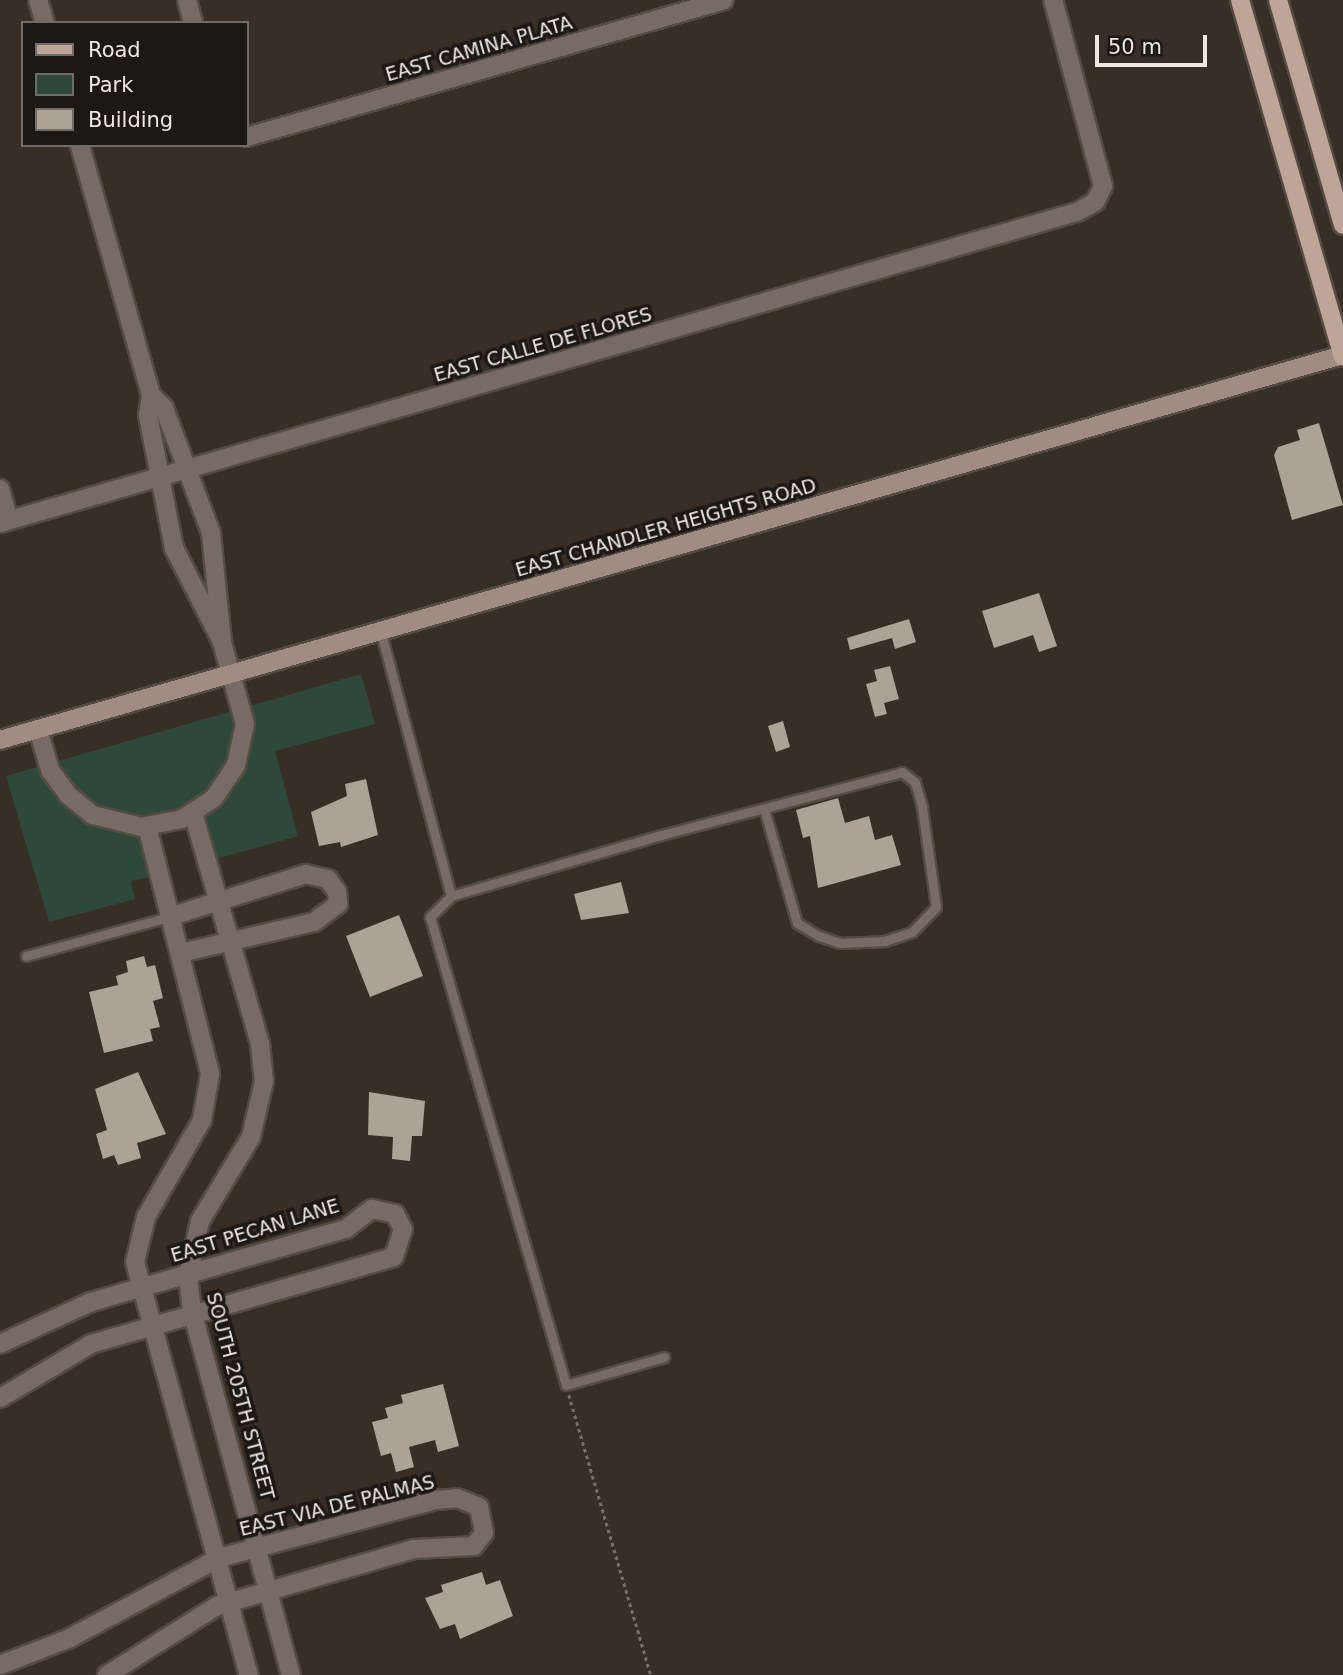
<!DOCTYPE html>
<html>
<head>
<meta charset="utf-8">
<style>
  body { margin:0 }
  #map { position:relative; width:1343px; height:1675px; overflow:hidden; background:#372f25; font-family:"DejaVu Sans",sans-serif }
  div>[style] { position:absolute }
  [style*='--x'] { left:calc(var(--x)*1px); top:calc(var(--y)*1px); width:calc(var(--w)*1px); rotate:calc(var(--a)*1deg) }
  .green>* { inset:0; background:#2e493b }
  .building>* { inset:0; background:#aca296 }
  .path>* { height:2.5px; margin-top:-1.25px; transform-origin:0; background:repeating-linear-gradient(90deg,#777068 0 3.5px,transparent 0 7px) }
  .roads { filter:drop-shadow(2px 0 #544c43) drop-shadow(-2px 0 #544c43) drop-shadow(0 2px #544c43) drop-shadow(0 -2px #544c43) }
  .service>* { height:9px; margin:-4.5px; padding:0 4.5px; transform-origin:4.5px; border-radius:4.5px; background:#786b65 }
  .minor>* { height:18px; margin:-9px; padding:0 9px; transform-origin:9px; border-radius:9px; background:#786b65 }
  .secondary>* { height:18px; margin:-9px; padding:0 9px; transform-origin:9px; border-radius:9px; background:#a08c82 }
  .primary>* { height:18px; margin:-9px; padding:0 9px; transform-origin:9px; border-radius:9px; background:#bfa598 }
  span { translate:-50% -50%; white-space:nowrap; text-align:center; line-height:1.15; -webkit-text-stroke:7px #1c1814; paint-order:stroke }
  .street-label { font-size:19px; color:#ece7e1 }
  .legend { position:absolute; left:21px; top:21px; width:228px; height:126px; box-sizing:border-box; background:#1c1814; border:2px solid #6f6b66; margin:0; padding:9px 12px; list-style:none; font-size:21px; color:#ece7e1 }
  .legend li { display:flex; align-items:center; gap:14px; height:35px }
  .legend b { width:35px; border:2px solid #6f6b66 }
  .scale { position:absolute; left:1095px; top:35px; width:112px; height:32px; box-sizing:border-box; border:4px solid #ece7e1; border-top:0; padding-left:9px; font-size:21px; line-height:24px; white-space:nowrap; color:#ece7e1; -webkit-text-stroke:5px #1c1814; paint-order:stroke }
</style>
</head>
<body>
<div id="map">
  <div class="green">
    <div style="clip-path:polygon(361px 674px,375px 724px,275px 751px,298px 836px,213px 860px,203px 820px,140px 837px,148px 877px,131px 881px,135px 899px,49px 922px,6px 776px)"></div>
  </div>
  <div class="building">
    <div style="clip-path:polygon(1319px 423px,1343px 505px,1292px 520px,1274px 455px,1278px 447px,1300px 440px,1297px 430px)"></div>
    <div style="clip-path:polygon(1039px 593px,1057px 646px,1039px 652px,1033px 635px,994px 648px,982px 611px)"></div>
    <div style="clip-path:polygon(909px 619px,916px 642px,895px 649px,892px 638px,850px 650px,847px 638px)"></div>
    <div style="clip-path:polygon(890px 666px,899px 699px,884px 703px,887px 714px,875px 717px,866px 684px,877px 681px,874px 670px)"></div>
    <div style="clip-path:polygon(783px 721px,790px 747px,776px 752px,768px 726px)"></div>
    <div style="clip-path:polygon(366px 779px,378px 835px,341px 847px,340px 842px,319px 846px,311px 812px,347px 796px,345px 784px)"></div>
    <div style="clip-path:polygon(838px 798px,845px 823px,869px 816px,875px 840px,892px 835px,901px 865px,818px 888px,810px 836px,803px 838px,796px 810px)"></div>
    <div style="clip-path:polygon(621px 882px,629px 913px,581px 920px,574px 894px)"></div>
    <div style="clip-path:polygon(399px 915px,423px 976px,370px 997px,346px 936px)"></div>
    <div style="clip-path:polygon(144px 956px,147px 967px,155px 965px,163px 998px,153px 1001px,160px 1027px,150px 1029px,153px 1041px,104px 1053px,89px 992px,118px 985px,116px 976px,128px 972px,126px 961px)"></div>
    <div style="clip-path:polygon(138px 1072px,166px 1134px,137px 1143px,141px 1158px,118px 1165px,114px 1155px,103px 1159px,96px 1134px,107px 1130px,95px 1089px)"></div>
    <div style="clip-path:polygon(369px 1092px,425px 1101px,422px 1136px,412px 1136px,410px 1161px,392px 1159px,393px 1137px,368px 1135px)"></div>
    <div style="clip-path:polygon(443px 1384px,459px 1446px,438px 1452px,435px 1440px,409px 1447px,414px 1467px,396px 1472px,391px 1453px,381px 1456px,372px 1422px,388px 1418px,385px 1408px,403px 1403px,401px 1395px)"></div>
    <div style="clip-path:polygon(482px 1572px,486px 1585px,500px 1580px,513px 1616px,460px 1639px,455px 1624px,440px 1629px,425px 1598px,443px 1592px,441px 1585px)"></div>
  </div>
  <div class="path">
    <div style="--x:569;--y:1395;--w:292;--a:73.7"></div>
  </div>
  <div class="roads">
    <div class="service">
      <div style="--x:381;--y:633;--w:272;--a:75.1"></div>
      <div style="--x:451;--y:896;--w:219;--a:-16.2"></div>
      <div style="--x:661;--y:835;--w:249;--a:-14.6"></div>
      <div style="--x:902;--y:772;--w:16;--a:38"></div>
      <div style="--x:915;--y:782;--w:26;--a:74"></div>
      <div style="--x:922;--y:807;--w:101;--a:82"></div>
      <div style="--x:936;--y:907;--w:35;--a:134"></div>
      <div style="--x:912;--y:932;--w:28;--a:162"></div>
      <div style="--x:885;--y:941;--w:45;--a:177.5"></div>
      <div style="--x:840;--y:943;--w:24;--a:-161"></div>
      <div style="--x:817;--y:935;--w:23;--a:-149"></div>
      <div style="--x:797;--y:923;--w:119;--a:-106.1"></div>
      <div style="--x:451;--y:896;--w:30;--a:135"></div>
      <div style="--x:430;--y:917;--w:487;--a:73.8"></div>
      <div style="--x:566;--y:1385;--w:102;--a:-15.9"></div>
      <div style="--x:26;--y:956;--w:151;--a:-15.3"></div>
    </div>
    <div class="minor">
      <div style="--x:38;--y:0;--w:24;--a:73"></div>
      <div style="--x:187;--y:0;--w:24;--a:75"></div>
      <div style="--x:247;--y:137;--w:496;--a:-16"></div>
      <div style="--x:151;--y:395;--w:18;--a:45"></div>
      <div style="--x:164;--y:408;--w:134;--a:69.4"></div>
      <div style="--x:211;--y:533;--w:110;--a:84.2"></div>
      <div style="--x:0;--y:489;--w:32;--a:74"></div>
      <div style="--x:0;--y:523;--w:1121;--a:-16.11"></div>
      <div style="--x:1077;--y:212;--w:21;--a:-29"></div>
      <div style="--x:1095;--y:202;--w:18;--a:-63"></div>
      <div style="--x:1103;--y:186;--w:193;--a:-105"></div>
      <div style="--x:38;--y:729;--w:43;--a:73.7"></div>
      <div style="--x:50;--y:770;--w:31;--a:54"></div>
      <div style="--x:68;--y:795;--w:32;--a:39"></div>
      <div style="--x:93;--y:815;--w:49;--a:14"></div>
      <div style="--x:141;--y:827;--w:42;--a:-11"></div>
      <div style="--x:182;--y:819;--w:38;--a:-33"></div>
      <div style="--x:214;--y:798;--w:40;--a:-56"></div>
      <div style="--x:236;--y:765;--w:42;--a:-77.6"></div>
      <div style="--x:245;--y:724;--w:85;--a:-105.7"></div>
      <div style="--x:222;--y:642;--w:106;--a:-117.1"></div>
      <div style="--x:174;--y:548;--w:136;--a:-101.1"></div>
      <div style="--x:148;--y:415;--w:20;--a:-81"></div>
      <div style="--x:151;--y:395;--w:260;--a:-105.9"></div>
      <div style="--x:193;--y:813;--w:241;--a:73.8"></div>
      <div style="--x:260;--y:1044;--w:37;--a:84"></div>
      <div style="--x:264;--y:1081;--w:57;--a:103.1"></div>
      <div style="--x:251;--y:1137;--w:98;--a:121.3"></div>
      <div style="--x:200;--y:1221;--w:55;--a:102.5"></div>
      <div style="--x:188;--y:1275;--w:36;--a:84"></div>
      <div style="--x:192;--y:1311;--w:377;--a:74.8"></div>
      <div style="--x:147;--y:826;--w:256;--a:75.7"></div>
      <div style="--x:210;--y:1074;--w:47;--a:99.9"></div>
      <div style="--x:202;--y:1120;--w:112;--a:120"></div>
      <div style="--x:146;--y:1217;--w:46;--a:103.7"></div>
      <div style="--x:135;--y:1262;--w:428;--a:74.6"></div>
      <div style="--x:172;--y:916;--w:140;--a:-17.4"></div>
      <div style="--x:306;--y:874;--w:23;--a:13"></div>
      <div style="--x:328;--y:879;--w:16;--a:55"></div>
      <div style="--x:337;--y:892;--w:12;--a:85"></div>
      <div style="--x:338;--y:904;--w:30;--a:143"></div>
      <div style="--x:314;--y:922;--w:137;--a:166.9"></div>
      <div style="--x:0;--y:1344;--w:100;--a:-24.8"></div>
      <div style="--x:91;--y:1302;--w:265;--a:-16"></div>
      <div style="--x:346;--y:1229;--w:33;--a:-38"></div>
      <div style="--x:372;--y:1209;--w:24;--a:12"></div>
      <div style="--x:395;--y:1214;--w:17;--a:62"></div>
      <div style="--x:403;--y:1229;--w:29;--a:108"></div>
      <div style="--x:394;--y:1257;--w:315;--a:164"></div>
      <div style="--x:91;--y:1344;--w:106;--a:149.3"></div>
      <div style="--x:0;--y:1665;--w:73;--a:-20.9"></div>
      <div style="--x:68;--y:1639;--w:171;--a:-28.2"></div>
      <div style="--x:219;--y:1558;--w:225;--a:-15"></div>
      <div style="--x:436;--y:1500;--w:21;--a:-5"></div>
      <div style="--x:457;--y:1498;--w:24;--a:22"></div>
      <div style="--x:479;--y:1507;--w:26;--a:79"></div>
      <div style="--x:484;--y:1533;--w:16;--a:128"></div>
      <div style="--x:474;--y:1546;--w:60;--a:177.1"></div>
      <div style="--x:414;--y:1549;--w:205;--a:163.9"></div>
      <div style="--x:217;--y:1606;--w:130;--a:147.9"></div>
    </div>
    <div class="secondary">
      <div style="--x:0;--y:740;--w:1397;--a:-16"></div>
    </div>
    <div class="primary">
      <div style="--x:1240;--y:0;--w:371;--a:73.9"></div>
      <div style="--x:1278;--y:0;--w:234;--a:73.9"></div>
    </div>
  </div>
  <div class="street-label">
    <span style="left:479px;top:49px;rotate:-16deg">EAST CAMINA PLATA</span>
    <span style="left:543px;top:345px;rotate:-16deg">EAST CALLE DE FLORES</span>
    <span style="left:666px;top:528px;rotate:-16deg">EAST CHANDLER HEIGHTS ROAD</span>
    <span style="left:255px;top:1231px;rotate:-17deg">EAST PECAN LANE</span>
    <span style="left:240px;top:1396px;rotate:75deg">SOUTH 205TH STREET</span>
    <span style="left:337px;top:1506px;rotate:-14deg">EAST VIA DE PALMAS</span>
  </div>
  <ul class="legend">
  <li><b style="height:9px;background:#bfa598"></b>Road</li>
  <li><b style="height:19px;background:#2e493b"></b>Park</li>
  <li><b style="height:19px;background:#aca296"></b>Building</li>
  </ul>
  <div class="scale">50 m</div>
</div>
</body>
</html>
